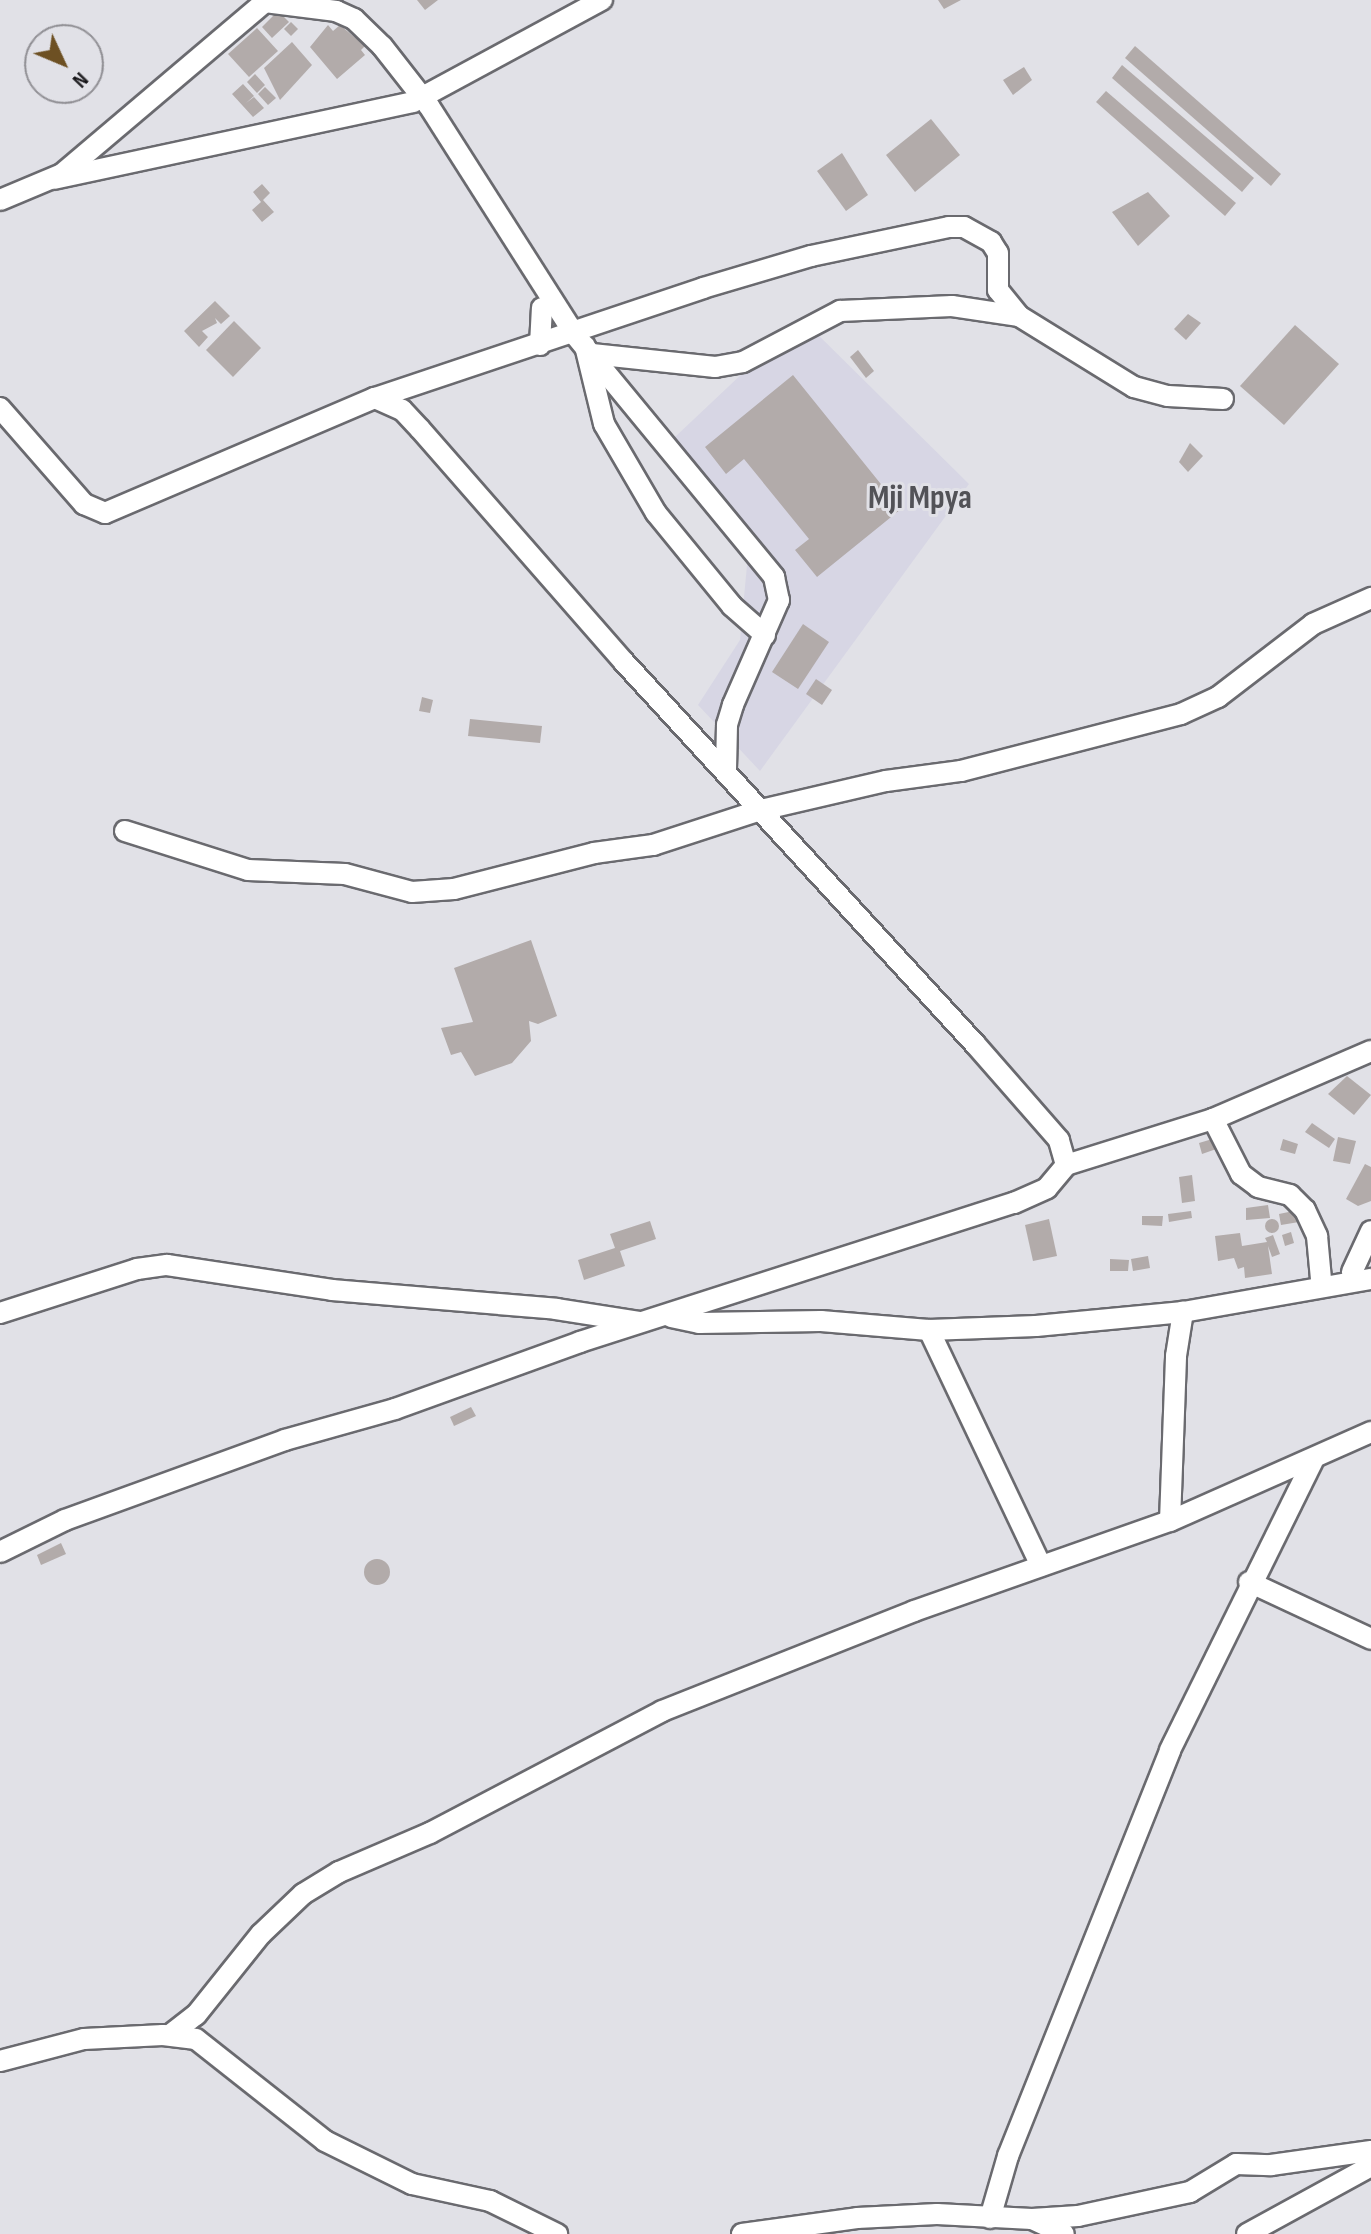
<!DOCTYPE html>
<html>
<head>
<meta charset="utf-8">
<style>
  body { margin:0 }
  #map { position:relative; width:1371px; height:2234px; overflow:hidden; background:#e1e1e7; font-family:"Sofia Sans Condensed",sans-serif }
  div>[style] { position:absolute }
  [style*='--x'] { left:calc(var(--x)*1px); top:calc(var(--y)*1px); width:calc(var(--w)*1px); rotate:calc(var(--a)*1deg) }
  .built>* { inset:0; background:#d7d6e4 }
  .building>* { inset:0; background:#b2abaa }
  .round { border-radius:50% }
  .roads { filter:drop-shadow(2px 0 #6a6a6f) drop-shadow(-2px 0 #6a6a6f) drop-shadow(0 2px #6a6a6f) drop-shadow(0 -2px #6a6a6f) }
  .minor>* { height:20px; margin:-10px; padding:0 10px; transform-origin:10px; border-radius:10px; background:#fff }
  span { translate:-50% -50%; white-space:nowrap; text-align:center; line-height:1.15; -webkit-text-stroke:6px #e1e1e7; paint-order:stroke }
  .quarter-label { font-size:34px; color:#525257; font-weight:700 }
  .north { position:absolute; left:24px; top:24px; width:80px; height:80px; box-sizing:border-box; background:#e1e1e7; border:2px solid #908f94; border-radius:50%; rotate:134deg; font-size:22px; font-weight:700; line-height:32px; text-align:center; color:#161518 }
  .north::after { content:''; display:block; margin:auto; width:28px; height:36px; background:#6d5023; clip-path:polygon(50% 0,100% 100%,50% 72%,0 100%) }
</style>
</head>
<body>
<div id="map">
  <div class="built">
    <div style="clip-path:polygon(801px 318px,969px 484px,760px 771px,698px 705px,740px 640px,750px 533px,675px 437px)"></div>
  </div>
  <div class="building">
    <div style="clip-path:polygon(417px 0,438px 0,425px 10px)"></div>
    <div style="clip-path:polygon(938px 0,961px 0,944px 9px)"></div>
    <div style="clip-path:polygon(278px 11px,289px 22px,272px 38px,262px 27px)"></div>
    <div style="clip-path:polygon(291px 22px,298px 29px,291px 36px,284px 29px)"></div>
    <div style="clip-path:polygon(328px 25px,333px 31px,340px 25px,365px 46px,361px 50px,365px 55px,337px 79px,310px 47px)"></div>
    <div style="clip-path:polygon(257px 28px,278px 51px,249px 77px,228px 54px)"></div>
    <div style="clip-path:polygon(292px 42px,312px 65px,280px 100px,264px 68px)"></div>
    <div style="clip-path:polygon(1135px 46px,1281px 174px,1271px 186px,1125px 58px)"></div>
    <div style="clip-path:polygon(1122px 65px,1254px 178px,1242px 192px,1112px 78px)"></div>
    <div style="clip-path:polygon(1024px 67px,1032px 80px,1013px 95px,1003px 80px)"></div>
    <div style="clip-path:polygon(255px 74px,265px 85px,257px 93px,247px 82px)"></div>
    <div style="clip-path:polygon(243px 84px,254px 96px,246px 103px,254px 97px,264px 108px,253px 117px,232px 94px)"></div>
    <div style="clip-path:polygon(265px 87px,276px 98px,268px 105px,258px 94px)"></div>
    <div style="clip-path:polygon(1106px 91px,1236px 203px,1225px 216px,1096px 102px)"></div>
    <div style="clip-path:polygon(931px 119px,960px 155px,915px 192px,886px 155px)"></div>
    <div style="clip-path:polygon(842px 153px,868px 195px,846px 211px,817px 171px)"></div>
    <div style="clip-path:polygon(262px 184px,270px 193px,263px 200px,274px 212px,262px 222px,252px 210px,261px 202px,253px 192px)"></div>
    <div style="clip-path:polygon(1148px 192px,1170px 216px,1138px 246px,1112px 212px)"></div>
    <div style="clip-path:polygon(215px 301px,230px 316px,221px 324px,215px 318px,217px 323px,202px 331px,208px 337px,199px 347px,184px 331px)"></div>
    <div style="clip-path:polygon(1188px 314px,1201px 323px,1186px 340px,1174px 329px)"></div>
    <div style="clip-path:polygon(234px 321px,261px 348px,233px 377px,206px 350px)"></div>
    <div style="clip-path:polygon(1295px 325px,1339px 364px,1284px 425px,1240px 386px)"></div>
    <div style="clip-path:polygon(858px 350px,874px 371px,866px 378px,850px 357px)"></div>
    <div style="clip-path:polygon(793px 375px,901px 509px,817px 577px,795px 550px,809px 539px,744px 459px,726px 474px,705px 447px)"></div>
    <div style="clip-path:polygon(1190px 443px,1203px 456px,1188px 472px,1179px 462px)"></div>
    <div style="clip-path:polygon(803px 624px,829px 642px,798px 689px,772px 672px)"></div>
    <div style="clip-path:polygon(816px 679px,832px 690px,822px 705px,806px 694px)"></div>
    <div style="clip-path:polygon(422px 697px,433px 700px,430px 713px,419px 711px)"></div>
    <div style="clip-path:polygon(470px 719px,542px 726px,540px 743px,468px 736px)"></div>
    <div style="clip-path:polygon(531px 940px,557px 1016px,538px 1024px,529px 1021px,531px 1041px,512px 1063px,475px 1076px,461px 1052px,451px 1055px,441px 1028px,473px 1022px,454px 968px)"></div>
    <div style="clip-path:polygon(1347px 1076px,1371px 1095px,1354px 1115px,1328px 1094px)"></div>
    <div style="clip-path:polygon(1312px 1123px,1335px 1139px,1329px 1148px,1305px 1132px)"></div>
    <div style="clip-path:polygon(1219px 1137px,1222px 1147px,1202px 1154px,1199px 1143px)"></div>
    <div style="clip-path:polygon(1338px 1137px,1356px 1141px,1350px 1164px,1333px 1161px)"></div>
    <div style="clip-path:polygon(1283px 1139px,1298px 1144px,1295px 1154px,1280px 1150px)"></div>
    <div style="clip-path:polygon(1365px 1164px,1371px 1167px,1371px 1201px,1358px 1206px,1346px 1199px)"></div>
    <div style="clip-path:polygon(1192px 1175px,1195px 1201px,1182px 1203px,1179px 1177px)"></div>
    <div style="clip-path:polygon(1268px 1205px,1270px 1218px,1246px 1220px,1246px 1208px)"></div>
    <div style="clip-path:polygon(1303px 1209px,1305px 1221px,1281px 1225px,1279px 1214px)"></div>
    <div style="clip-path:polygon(1191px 1211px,1192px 1218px,1169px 1222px,1168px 1214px)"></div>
    <div style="clip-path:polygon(1142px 1216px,1163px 1216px,1162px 1226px,1142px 1225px)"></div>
    <div class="round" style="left:1265px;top:1219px;width:14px;height:14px"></div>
    <div style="clip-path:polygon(1049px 1219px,1057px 1256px,1033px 1261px,1025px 1225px)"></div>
    <div style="clip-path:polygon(650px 1221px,656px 1239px,620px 1251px,625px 1266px,584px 1280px,578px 1260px,615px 1248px,610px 1234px)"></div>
    <div style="clip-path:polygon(1291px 1232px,1294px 1243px,1285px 1246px,1282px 1235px)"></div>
    <div style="clip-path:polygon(1240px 1233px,1242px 1246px,1267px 1242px,1265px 1238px,1273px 1235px,1280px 1254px,1272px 1257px,1268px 1246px,1272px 1274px,1245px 1278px,1244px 1267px,1238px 1269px,1234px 1258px,1218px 1261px,1215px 1236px)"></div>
    <div style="clip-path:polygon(1148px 1256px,1150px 1268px,1133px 1271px,1131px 1259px)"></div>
    <div style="clip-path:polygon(1110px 1259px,1129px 1260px,1128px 1271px,1110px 1271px)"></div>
    <div style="clip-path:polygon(471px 1407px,476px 1416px,454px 1426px,450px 1417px)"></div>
    <div style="clip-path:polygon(61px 1543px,66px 1554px,41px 1565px,37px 1555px)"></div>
    <div class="round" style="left:364px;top:1559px;width:26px;height:26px"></div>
  </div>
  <div class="roads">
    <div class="minor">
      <div style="--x:265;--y:2;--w:72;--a:7.2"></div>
      <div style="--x:336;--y:11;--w:20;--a:24"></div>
      <div style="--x:354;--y:19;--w:39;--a:44"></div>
      <div style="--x:382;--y:46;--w:76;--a:51.9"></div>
      <div style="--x:429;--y:106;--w:270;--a:57.5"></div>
      <div style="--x:574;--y:334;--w:315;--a:50.5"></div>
      <div style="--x:774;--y:577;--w:24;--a:78"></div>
      <div style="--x:779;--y:600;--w:115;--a:113.7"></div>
      <div style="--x:733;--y:705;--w:21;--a:107"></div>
      <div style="--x:727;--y:725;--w:44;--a:91.3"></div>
      <div style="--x:54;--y:179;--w:367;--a:-12.1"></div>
      <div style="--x:413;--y:102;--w:215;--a:-28.4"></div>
      <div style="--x:0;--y:200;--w:67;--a:-22.8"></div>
      <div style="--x:62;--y:174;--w:269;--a:-40.3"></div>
      <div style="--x:540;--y:345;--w:37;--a:-87"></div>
      <div style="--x:585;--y:346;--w:80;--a:76.3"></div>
      <div style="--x:604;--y:424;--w:103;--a:59.7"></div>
      <div style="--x:656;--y:513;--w:120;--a:50.7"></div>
      <div style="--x:732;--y:606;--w:44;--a:41.3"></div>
      <div style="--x:592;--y:354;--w:124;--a:6"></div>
      <div style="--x:715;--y:367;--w:28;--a:-10"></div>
      <div style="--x:743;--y:362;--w:110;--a:-27.7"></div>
      <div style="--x:840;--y:311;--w:112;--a:-2.6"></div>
      <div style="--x:952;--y:306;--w:68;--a:8.5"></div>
      <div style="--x:0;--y:408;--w:128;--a:48.8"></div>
      <div style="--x:84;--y:504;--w:23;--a:23"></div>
      <div style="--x:105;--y:513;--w:293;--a:-23.1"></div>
      <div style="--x:375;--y:398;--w:346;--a:-18.5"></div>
      <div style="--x:703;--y:288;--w:113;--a:-16.5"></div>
      <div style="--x:811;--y:256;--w:141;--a:-11.9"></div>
      <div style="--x:949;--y:227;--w:15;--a:0"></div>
      <div style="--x:964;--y:227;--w:31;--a:29"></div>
      <div style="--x:991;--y:242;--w:13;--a:58"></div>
      <div style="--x:998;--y:253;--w:37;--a:90"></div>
      <div style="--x:998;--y:290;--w:33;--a:51"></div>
      <div style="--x:1019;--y:316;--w:135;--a:31.7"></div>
      <div style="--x:1134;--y:387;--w:35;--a:15"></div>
      <div style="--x:1168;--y:396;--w:55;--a:3.1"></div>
      <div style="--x:125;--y:831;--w:129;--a:17.6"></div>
      <div style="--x:248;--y:870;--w:97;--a:2.4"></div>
      <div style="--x:345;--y:874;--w:69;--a:15"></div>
      <div style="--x:412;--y:892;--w:42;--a:-4.1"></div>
      <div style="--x:454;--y:889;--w:145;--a:-14.4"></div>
      <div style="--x:594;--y:853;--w:60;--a:-7.7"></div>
      <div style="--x:653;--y:845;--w:114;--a:-18"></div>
      <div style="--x:761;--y:810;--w:128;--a:-13.1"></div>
      <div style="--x:886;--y:781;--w:76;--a:-7.6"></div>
      <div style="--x:961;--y:771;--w:227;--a:-14.5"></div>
      <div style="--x:1181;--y:714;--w:41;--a:-24.7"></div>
      <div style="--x:1218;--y:697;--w:120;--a:-37.5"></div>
      <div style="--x:1313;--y:624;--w:64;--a:-24.1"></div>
      <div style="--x:1213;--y:1119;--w:62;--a:63"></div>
      <div style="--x:1241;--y:1174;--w:21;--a:37"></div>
      <div style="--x:1258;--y:1187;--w:33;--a:14"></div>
      <div style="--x:1290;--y:1195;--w:21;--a:45"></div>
      <div style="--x:1305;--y:1210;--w:29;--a:65"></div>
      <div style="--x:1317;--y:1236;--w:43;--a:84.7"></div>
      <div style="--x:1066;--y:1165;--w:154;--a:-17.4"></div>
      <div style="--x:1213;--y:1119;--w:172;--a:-23.3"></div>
      <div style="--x:1352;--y:1272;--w:45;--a:-65.1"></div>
      <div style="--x:0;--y:1313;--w:144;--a:-17.8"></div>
      <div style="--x:137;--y:1269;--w:30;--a:-8"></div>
      <div style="--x:167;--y:1265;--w:167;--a:8.6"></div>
      <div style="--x:332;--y:1290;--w:225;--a:4.8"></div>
      <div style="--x:556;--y:1309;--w:84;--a:8.9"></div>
      <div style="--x:671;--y:1317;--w:29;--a:12"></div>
      <div style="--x:699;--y:1323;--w:122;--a:-0.9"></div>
      <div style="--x:821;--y:1321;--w:108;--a:4.8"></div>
      <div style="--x:929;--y:1330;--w:107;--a:-2.1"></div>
      <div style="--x:1036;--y:1326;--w:148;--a:-5.4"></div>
      <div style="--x:1183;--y:1312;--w:191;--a:-10"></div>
      <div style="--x:929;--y:1330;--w:261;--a:64.6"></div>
      <div style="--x:1170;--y:1521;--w:165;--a:-87.9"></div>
      <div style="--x:1176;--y:1356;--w:45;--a:-81"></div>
      <div style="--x:0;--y:1552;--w:72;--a:-26.2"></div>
      <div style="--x:65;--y:1520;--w:234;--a:-20"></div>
      <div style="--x:285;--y:1440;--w:114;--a:-15.7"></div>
      <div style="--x:395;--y:1409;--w:197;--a:-19.9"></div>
      <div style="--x:580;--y:1342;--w:456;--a:-17.8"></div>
      <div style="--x:1014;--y:1203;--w:36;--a:-24"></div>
      <div style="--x:1047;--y:1188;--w:30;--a:-50"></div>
      <div style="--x:1066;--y:1165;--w:26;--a:-106"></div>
      <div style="--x:1059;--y:1140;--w:128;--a:-131.2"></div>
      <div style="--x:975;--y:1044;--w:519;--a:-132.58"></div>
      <div style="--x:624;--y:662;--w:310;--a:-131.2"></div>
      <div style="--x:420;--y:429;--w:26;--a:-133"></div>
      <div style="--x:402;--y:410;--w:30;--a:-156"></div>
      <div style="--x:1249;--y:1582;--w:135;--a:25"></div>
      <div style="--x:170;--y:2035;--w:33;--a:-38"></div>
      <div style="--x:196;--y:2015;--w:104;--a:-51.3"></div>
      <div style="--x:261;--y:1934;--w:58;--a:-43.6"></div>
      <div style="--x:303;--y:1894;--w:42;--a:-31.4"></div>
      <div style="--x:339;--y:1872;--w:99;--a:-23.2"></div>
      <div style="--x:430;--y:1833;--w:262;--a:-27.7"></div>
      <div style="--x:662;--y:1711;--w:271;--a:-21.6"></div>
      <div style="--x:914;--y:1611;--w:271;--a:-19.4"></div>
      <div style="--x:1170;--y:1521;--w:220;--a:-23.9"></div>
      <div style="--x:0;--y:2061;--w:87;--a:-14.7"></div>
      <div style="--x:84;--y:2039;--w:79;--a:-2.9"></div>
      <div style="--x:163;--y:2035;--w:33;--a:7"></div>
      <div style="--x:196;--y:2039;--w:164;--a:38.3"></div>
      <div style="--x:325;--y:2141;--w:97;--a:26.3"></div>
      <div style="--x:412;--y:2184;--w:80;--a:12.3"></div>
      <div style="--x:490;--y:2201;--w:75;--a:26.2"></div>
      <div style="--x:990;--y:2218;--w:65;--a:-73.8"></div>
      <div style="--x:1008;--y:2156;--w:437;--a:-68.2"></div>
      <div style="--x:1170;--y:1750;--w:325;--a:-63.7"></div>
      <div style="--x:1032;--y:2219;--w:46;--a:-3.7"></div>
      <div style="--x:1078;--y:2216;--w:115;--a:-12.1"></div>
      <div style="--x:1190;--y:2192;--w:54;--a:-31.3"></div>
      <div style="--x:1236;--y:2164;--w:35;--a:2"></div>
      <div style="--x:1271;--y:2165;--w:101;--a:-8"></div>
      <div style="--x:742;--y:2234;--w:116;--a:-7.9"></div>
      <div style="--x:857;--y:2218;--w:80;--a:-2.9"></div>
      <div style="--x:937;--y:2214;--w:95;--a:3"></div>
      <div style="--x:1032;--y:2219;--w:35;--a:25"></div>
      <div style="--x:1247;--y:2234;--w:141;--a:-28.7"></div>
    </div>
  </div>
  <div class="quarter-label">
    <span style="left:920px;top:498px">Mji Mpya</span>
  </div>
  <div class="north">N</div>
</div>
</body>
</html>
